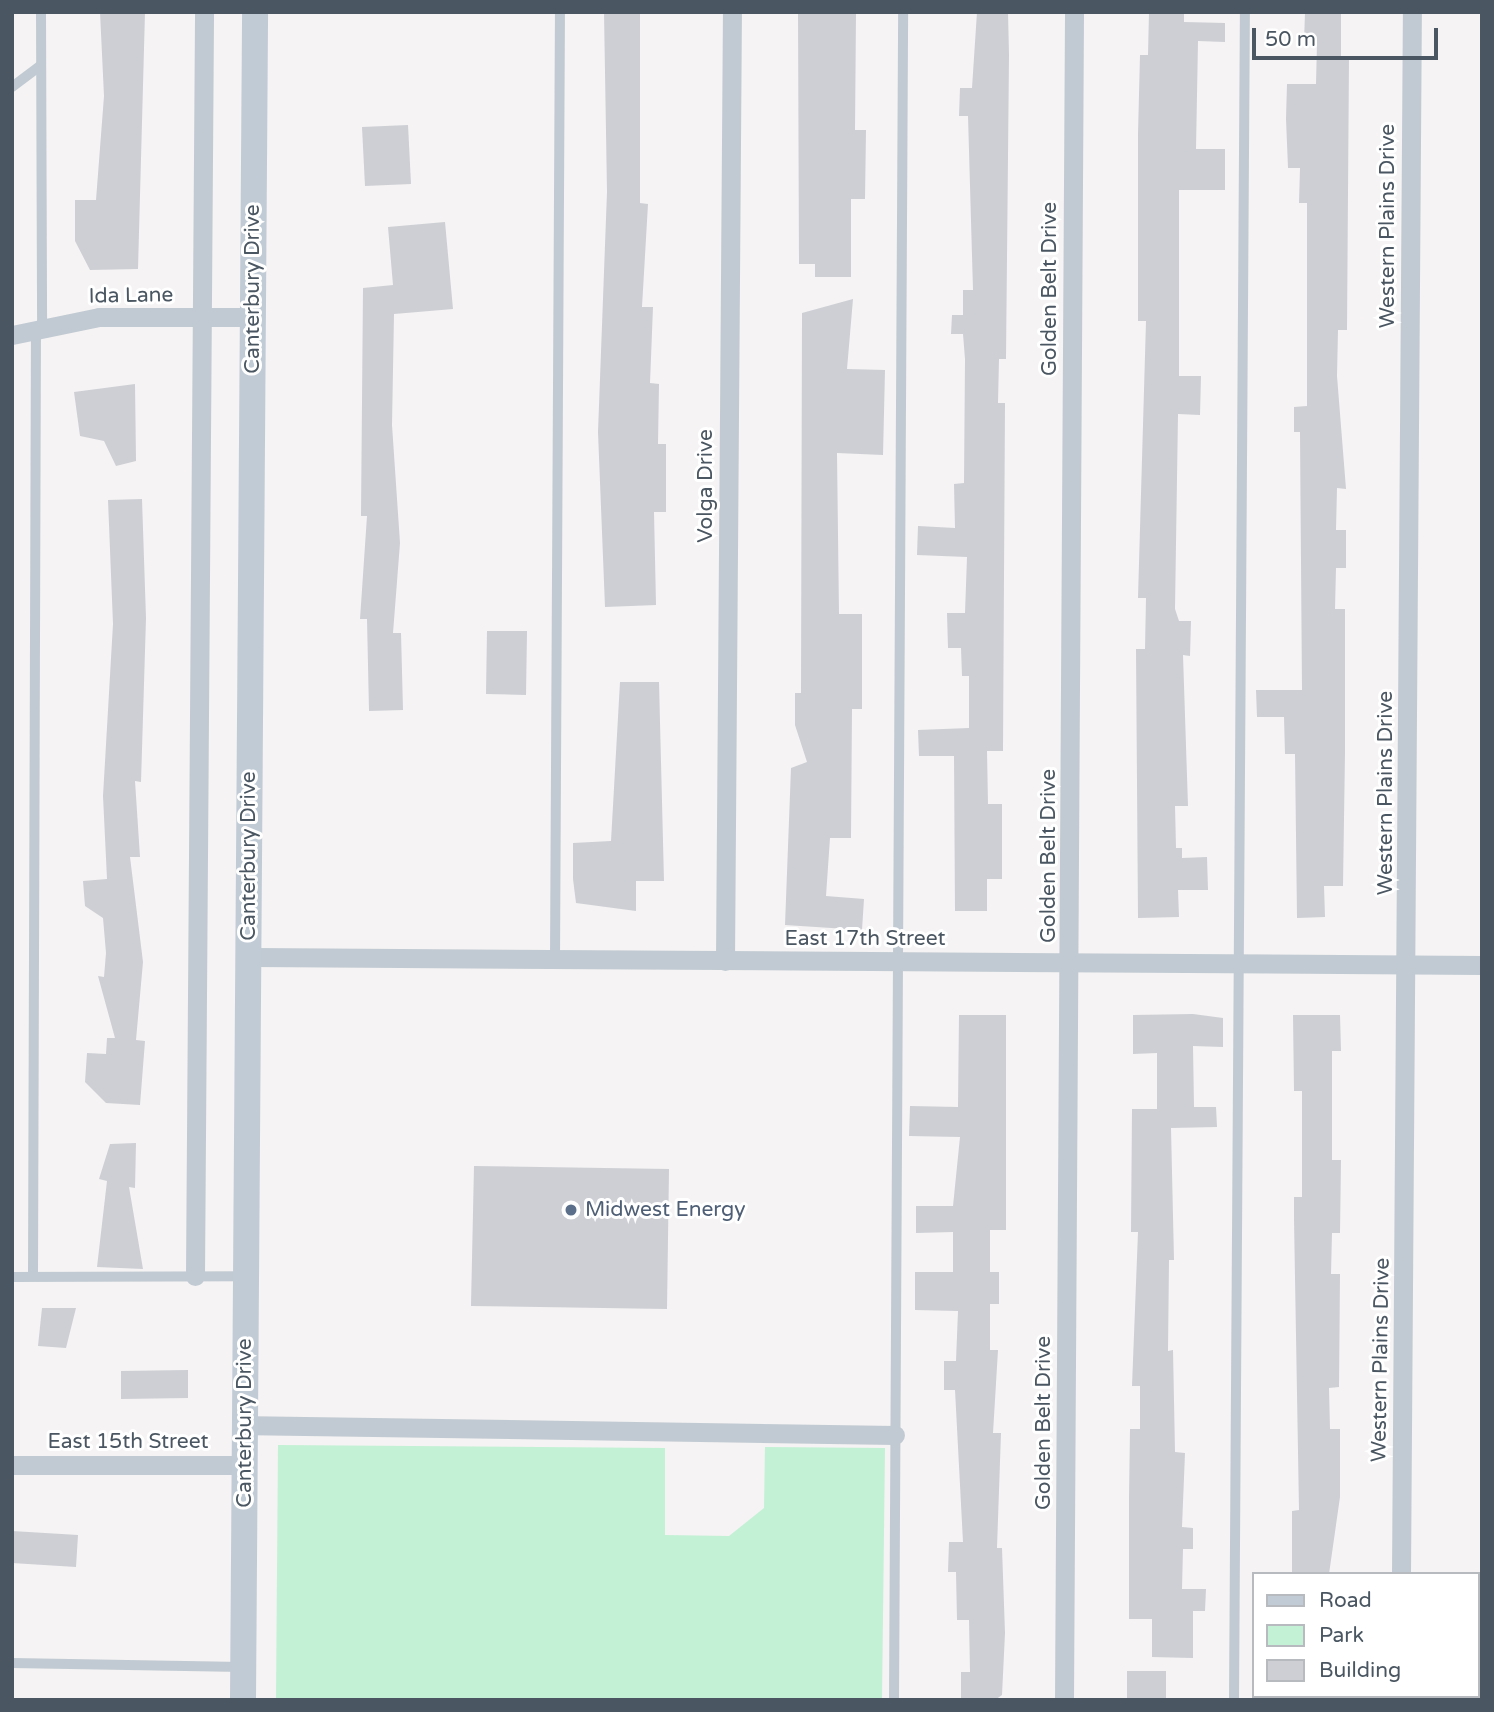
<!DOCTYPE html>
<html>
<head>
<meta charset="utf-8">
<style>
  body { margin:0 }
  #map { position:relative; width:1494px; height:1712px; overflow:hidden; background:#f5f3f3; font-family:"Varela Round",sans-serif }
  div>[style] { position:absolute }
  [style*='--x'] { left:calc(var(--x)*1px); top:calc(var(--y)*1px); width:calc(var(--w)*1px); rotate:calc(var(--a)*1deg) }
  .green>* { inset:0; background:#c3f1d5 }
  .building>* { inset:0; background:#cdcfd5 }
  .service>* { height:10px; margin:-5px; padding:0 5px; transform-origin:5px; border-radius:5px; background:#c1cad2 }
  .minor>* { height:19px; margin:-9.5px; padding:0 9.5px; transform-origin:9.5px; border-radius:9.5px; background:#c1cad2 }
  .secondary>* { height:26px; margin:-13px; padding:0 13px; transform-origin:13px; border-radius:13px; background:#c1cbd6 }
  .dots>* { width:19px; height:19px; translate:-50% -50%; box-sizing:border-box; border:4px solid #fff; border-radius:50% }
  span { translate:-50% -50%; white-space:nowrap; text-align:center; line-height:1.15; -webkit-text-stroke:6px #fff; paint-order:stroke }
  .street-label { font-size:21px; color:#4a5661 }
  .service-label { font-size:21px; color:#4e5e75 }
  .left { translate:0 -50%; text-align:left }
  .frame { position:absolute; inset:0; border:14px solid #4a5661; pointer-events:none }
  .legend { position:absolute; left:1252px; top:1572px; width:228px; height:126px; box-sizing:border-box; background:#fff; border:2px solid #b7bbc0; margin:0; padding:9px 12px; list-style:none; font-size:21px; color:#4a5661 }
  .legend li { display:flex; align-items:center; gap:14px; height:35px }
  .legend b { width:35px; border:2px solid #b7bbc0 }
  .scale { position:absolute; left:1252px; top:28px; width:186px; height:32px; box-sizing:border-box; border:4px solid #4a5661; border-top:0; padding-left:9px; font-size:21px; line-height:24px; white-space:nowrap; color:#4a5661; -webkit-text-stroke:5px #fff; paint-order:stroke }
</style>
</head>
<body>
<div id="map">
  <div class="green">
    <div style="clip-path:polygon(278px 1445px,665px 1448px,665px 1535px,729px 1536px,764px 1508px,765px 1447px,885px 1448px,882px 1700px,276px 1700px)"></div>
  </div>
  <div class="building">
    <div style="clip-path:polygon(100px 12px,145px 12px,138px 269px,90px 270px,75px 241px,75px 200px,96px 200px,104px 96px)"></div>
    <div style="clip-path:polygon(604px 12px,640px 12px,640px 203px,648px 204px,642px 307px,653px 307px,650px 383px,659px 384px,658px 444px,666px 444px,666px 512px,654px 512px,656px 605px,605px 607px,598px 432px,607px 192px)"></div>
    <div style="clip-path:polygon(798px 12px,856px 12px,855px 130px,866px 130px,865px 199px,851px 199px,851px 277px,815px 277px,815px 264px,799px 264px)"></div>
    <div style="clip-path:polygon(977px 12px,1008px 12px,1009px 55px,1006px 359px,999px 359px,998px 403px,1005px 403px,1003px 751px,987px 751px,988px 804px,1002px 804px,1002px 879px,987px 879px,987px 911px,955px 911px,954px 756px,919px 756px,918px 730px,969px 728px,969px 676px,962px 676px,961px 648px,948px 648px,947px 613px,965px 613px,967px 557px,917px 555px,918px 526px,955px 528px,954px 484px,964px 483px,965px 359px,963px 334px,951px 334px,952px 315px,963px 315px,963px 290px,973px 290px,968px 116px,959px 116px,960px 88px,972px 88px)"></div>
    <div style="clip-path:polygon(1149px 12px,1184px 12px,1184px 22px,1225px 23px,1225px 42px,1198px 41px,1196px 149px,1225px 149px,1225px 190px,1179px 190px,1179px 376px,1201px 376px,1200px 415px,1178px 414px,1175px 609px,1179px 621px,1191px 621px,1190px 656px,1183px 655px,1188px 806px,1175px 806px,1176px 848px,1182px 848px,1182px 858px,1207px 857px,1208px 890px,1178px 890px,1179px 917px,1138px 918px,1136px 649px,1145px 649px,1146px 598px,1138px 598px,1146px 321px,1138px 321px,1138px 134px,1140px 55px,1148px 55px)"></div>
    <div style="clip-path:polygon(1305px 12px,1341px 12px,1341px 57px,1349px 57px,1347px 330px,1338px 330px,1337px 376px,1346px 489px,1337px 488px,1336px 530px,1346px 530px,1346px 568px,1336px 568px,1335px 609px,1345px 609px,1345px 753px,1343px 886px,1324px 886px,1325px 917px,1297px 918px,1295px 754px,1285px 754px,1284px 717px,1257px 717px,1256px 690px,1302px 690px,1300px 432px,1294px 432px,1294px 407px,1307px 406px,1307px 203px,1299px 203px,1300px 168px,1288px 168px,1286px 119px,1287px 84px,1316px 84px,1317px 43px,1304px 43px)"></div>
    <div style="clip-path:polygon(408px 125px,411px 184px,365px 186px,362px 127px)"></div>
    <div style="clip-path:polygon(445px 222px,453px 309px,394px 314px,392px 425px,400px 543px,393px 633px,401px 633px,403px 710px,369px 711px,367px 619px,360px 619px,367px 516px,361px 516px,363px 288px,393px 285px,388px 227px)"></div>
    <div style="clip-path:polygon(853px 299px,847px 369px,885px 370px,883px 455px,837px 453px,839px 614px,862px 614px,862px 709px,852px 709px,851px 838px,830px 838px,826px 896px,864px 899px,862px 930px,785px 925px,791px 768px,807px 762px,795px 725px,795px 693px,801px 693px,802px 313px)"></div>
    <div style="clip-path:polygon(135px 384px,136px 461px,116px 466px,104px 441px,80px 436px,74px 392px)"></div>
    <div style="clip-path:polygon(142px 499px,146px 618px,141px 782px,135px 781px,140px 857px,130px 857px,143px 962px,136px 1040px,145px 1041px,140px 1105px,106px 1103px,85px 1082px,87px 1053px,106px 1054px,107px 1038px,115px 1038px,98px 976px,104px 977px,106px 953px,103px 918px,85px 906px,83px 881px,107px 879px,103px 796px,113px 624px,108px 500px)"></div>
    <div style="clip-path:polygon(487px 631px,527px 631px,526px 695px,486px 694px)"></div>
    <div style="clip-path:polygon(620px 682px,659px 682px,664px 881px,636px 881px,636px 911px,576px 903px,573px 879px,573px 843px,611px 841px)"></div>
    <div style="clip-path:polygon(1193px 1014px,1223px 1018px,1223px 1047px,1193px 1046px,1194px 1107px,1216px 1107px,1217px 1127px,1171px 1128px,1174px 1260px,1169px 1260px,1168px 1351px,1173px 1350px,1175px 1452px,1185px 1453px,1182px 1527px,1193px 1528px,1193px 1549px,1183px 1549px,1182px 1589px,1206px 1589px,1205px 1611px,1193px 1611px,1193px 1658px,1152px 1657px,1152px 1619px,1129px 1619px,1129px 1498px,1130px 1429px,1140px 1429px,1140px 1386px,1132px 1386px,1138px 1232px,1131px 1232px,1132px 1109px,1157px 1109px,1157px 1053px,1133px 1054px,1133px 1015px)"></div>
    <div style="clip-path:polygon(959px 1015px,1006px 1015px,1006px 1230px,990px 1230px,990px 1272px,999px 1272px,999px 1304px,990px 1304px,990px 1350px,998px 1350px,993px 1433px,1001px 1433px,997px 1548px,1002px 1548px,1005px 1633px,1002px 1695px,995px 1700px,961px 1700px,961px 1672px,970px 1672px,969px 1620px,957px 1620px,956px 1572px,948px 1572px,949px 1542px,963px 1542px,955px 1390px,944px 1390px,944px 1361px,956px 1361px,958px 1311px,915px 1310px,915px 1272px,953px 1272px,953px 1232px,916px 1233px,916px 1206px,953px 1206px,960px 1137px,909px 1136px,910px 1106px,958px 1107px)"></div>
    <div style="clip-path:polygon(1293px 1015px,1340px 1015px,1341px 1051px,1332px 1051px,1332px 1160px,1341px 1160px,1340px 1233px,1332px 1233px,1331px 1274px,1340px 1274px,1339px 1387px,1329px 1388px,1330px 1429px,1340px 1429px,1340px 1497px,1329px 1574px,1292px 1574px,1292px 1511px,1299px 1510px,1294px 1219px,1294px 1197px,1302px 1197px,1302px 1091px,1294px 1091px)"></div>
    <div style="clip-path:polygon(136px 1143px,135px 1188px,129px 1187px,143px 1269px,97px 1267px,107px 1181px,99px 1179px,110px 1144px)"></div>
    <div style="clip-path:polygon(474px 1166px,669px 1169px,667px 1309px,471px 1306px)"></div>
    <div style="clip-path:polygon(42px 1308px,76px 1308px,66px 1348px,38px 1346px)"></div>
    <div style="clip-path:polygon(188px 1370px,188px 1398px,121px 1399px,121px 1371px)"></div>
    <div style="clip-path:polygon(12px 1531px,78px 1535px,76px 1567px,12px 1563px)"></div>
    <div style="clip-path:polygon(1127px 1671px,1166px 1671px,1166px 1700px,1127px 1700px)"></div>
  </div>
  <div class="service">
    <div style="--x:41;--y:12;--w:314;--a:89.8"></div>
    <div style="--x:12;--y:87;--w:35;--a:-37"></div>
    <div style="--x:555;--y:960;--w:948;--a:-89.7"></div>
    <div style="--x:33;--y:1276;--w:948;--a:-89.82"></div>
    <div style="--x:12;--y:1277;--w:234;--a:-0.2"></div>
    <div style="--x:12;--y:1663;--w:231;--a:1"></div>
    <div style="--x:894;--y:1700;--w:1688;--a:-89.69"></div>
    <div style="--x:1234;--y:1700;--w:1688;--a:-89.63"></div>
  </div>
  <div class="minor">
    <div style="--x:12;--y:335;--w:89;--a:-11.7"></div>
    <div style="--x:99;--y:317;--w:154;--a:0"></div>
    <div style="--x:248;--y:957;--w:1234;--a:0.37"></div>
    <div style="--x:725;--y:961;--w:949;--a:-89.58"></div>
    <div style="--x:195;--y:1276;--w:1264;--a:-89.59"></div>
    <div style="--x:245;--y:1425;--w:650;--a:0.88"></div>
    <div style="--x:12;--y:1465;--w:232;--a:0"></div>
    <div style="--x:1401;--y:1574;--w:1562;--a:-89.6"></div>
    <div style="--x:1064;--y:1700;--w:1688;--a:-89.66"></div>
    <div style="--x:1400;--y:1700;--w:4;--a:-90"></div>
  </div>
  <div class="secondary">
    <div style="--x:243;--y:1700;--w:1688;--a:-89.59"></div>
  </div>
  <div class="dots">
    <div style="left:571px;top:1210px;background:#5c6f8a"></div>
  </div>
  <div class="street-label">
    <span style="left:1388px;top:226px;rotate:-90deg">Western Plains Drive</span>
    <span style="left:253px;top:289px;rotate:-90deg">Canterbury Drive</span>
    <span style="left:1050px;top:289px;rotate:-90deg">Golden Belt Drive</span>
    <span style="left:131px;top:296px;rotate:-1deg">Ida Lane</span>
    <span style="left:706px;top:486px;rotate:-90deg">Volga Drive</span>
    <span style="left:1386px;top:793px;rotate:-90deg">Western Plains Drive</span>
    <span style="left:249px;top:856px;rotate:-90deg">Canterbury Drive</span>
    <span style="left:1049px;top:856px;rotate:-90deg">Golden Belt Drive</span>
    <span style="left:865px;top:939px">East 17th Street</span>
    <span style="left:1381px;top:1360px;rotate:-89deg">Western Plains Drive</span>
    <span style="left:245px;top:1423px;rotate:-90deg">Canterbury Drive</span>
    <span style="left:1044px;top:1423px;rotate:-90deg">Golden Belt Drive</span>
    <span style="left:128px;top:1442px">East 15th Street</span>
  </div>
  <div class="service-label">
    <span class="left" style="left:585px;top:1210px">Midwest Energy</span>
  </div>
  <div class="frame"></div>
  <ul class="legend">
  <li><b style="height:9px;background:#c1cbd6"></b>Road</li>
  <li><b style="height:19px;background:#c3f1d5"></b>Park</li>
  <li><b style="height:19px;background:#cdcfd5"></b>Building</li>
  </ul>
  <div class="scale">50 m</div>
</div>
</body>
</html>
